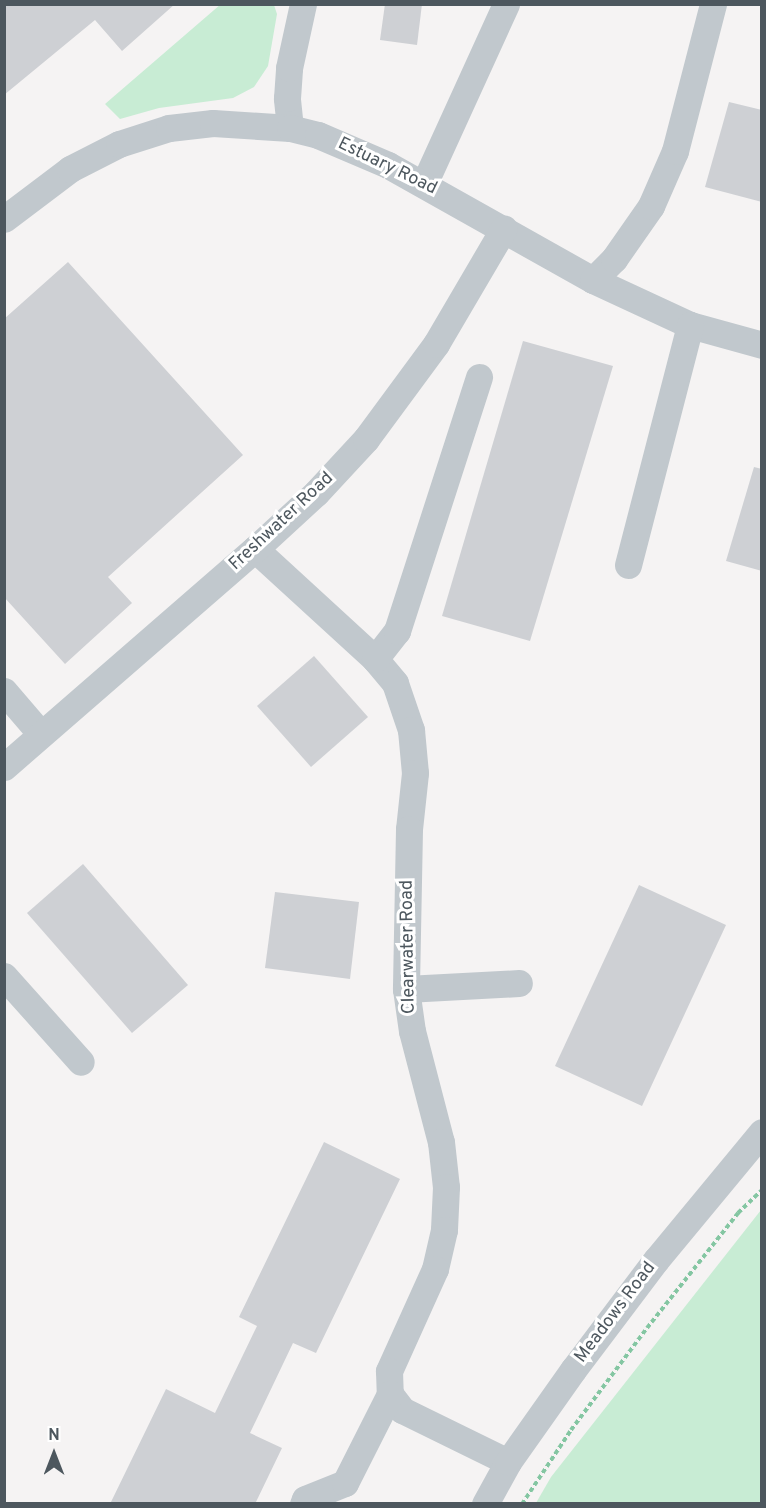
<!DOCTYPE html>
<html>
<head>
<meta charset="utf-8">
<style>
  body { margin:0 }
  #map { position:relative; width:766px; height:1508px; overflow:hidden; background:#f5f3f3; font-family:Overpass,sans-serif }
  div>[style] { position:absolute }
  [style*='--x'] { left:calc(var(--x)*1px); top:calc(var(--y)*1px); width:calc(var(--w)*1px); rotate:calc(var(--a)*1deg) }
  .green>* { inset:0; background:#c8ecd4 }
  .building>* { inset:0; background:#ced0d4 }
  .path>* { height:4px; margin-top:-2px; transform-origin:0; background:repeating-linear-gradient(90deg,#84c6a2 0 4.5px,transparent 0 7.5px) }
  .minor>* { height:27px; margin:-13.5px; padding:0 13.5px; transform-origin:13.5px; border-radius:13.5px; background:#c1c8cd }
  span { translate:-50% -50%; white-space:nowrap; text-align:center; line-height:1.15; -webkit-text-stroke:6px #fff; paint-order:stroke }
  .street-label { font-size:18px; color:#4d575e }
  .frame { position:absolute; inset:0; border:6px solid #4d575e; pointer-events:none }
  .north { position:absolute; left:24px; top:1424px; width:60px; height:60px; -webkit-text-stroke:4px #fff; paint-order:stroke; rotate:0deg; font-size:16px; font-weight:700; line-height:24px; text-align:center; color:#4d575e }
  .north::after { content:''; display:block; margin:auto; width:21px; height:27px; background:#4d575e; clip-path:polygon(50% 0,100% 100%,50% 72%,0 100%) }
</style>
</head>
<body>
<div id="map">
  <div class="green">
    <div style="clip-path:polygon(221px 4px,274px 5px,277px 14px,268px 66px,254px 87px,233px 98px,159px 108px,120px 119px,105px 104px)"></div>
    <div style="clip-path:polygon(761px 1210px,761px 1503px,536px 1503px,551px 1477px)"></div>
  </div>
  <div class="building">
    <div style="clip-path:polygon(4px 4px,175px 4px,122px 51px,95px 20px,4px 95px)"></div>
    <div style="clip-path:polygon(385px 4px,422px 4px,417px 45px,380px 40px)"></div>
    <div style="clip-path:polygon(729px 102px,762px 110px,762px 202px,705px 187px)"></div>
    <div style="clip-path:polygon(68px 262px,243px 455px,108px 577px,132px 603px,65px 664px,4px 597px,4px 319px)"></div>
    <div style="clip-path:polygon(523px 341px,613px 366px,530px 641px,442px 616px)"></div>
    <div style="clip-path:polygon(754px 467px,762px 469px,762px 571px,726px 561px)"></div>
    <div style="clip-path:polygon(314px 656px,368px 717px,311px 767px,257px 706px)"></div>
    <div style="clip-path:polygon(83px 864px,188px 985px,132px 1033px,27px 913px)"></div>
    <div style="clip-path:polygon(639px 885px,726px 925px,642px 1106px,555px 1066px)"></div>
    <div style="clip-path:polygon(275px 892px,359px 902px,350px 979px,265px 968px)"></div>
    <div style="clip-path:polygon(324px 1142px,400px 1179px,316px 1353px,293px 1343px,250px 1433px,282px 1448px,255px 1504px,110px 1504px,166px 1389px,215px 1413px,257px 1326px,239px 1317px)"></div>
  </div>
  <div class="path">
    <div style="--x:522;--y:1504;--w:89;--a:-56.5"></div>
    <div style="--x:571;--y:1430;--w:127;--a:-53.3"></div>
    <div style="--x:647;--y:1328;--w:147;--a:-51.6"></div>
    <div style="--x:738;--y:1213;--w:33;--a:-44"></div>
  </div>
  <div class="minor">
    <div style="--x:290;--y:128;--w:30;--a:-96"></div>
    <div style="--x:287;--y:98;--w:30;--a:-86"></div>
    <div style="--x:289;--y:68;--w:66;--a:-77.7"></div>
    <div style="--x:424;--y:184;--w:198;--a:-65.5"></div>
    <div style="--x:4;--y:219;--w:83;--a:-37.1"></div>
    <div style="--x:70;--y:169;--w:55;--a:-27"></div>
    <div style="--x:119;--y:144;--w:52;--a:-17.7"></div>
    <div style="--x:169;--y:128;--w:44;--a:-6.5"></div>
    <div style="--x:213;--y:123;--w:77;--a:3.7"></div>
    <div style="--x:290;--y:128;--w:29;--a:14"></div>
    <div style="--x:318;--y:135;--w:76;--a:23.2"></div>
    <div style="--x:388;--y:165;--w:235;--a:29.3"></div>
    <div style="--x:593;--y:280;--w:107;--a:24.9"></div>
    <div style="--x:690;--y:325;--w:75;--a:15.5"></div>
    <div style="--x:593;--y:280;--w:30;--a:-45"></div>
    <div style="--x:614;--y:259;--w:65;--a:-55.1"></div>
    <div style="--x:651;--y:206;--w:60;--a:-66.4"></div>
    <div style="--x:675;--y:151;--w:152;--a:-75.5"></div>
    <div style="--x:255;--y:549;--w:163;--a:42.5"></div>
    <div style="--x:375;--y:659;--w:31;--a:50"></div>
    <div style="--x:395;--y:683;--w:50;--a:71.2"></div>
    <div style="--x:411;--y:730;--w:43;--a:84.7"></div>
    <div style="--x:415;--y:773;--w:56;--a:96.1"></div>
    <div style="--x:409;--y:829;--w:160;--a:91.1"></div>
    <div style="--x:406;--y:989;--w:42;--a:81.9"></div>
    <div style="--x:412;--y:1031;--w:115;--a:75.4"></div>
    <div style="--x:441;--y:1142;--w:45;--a:83.7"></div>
    <div style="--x:446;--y:1187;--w:43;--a:92.7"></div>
    <div style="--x:444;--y:1230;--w:40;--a:103"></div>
    <div style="--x:435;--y:1269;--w:112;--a:114.3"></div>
    <div style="--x:389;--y:1371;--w:23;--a:88"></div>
    <div style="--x:390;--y:1394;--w:20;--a:53"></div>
    <div style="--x:402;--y:1410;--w:118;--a:26.1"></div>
    <div style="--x:628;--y:565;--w:248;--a:-75.5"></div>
    <div style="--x:375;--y:659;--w:36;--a:-52"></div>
    <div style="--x:397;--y:631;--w:267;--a:-72.1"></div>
    <div style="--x:4;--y:691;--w:55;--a:49.4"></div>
    <div style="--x:4;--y:767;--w:332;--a:-41"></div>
    <div style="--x:255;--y:549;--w:83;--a:-42.6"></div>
    <div style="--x:316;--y:493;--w:74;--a:-47.2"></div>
    <div style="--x:366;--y:439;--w:118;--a:-53.6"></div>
    <div style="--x:436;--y:344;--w:134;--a:-59.6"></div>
    <div style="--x:4;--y:976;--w:115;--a:48.2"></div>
    <div style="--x:406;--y:989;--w:113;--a:-3"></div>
    <div style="--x:303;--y:1504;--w:5;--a:-68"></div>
    <div style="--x:305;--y:1499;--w:43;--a:-21.8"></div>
    <div style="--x:345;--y:1483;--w:100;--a:-63.2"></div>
    <div style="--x:485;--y:1504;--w:48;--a:-61.3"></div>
    <div style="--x:508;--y:1462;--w:113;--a:-54.8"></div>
    <div style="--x:573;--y:1370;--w:138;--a:-53"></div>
    <div style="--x:656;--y:1260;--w:166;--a:-50.4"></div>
  </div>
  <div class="street-label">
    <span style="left:387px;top:167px;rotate:26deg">Estuary Road</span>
    <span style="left:282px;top:522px;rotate:-43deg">Freshwater Road</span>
    <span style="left:409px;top:947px;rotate:-91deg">Clearwater Road</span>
    <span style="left:616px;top:1313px;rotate:-53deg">Meadows Road</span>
  </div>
  <div class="frame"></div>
  <div class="north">N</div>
</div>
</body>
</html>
